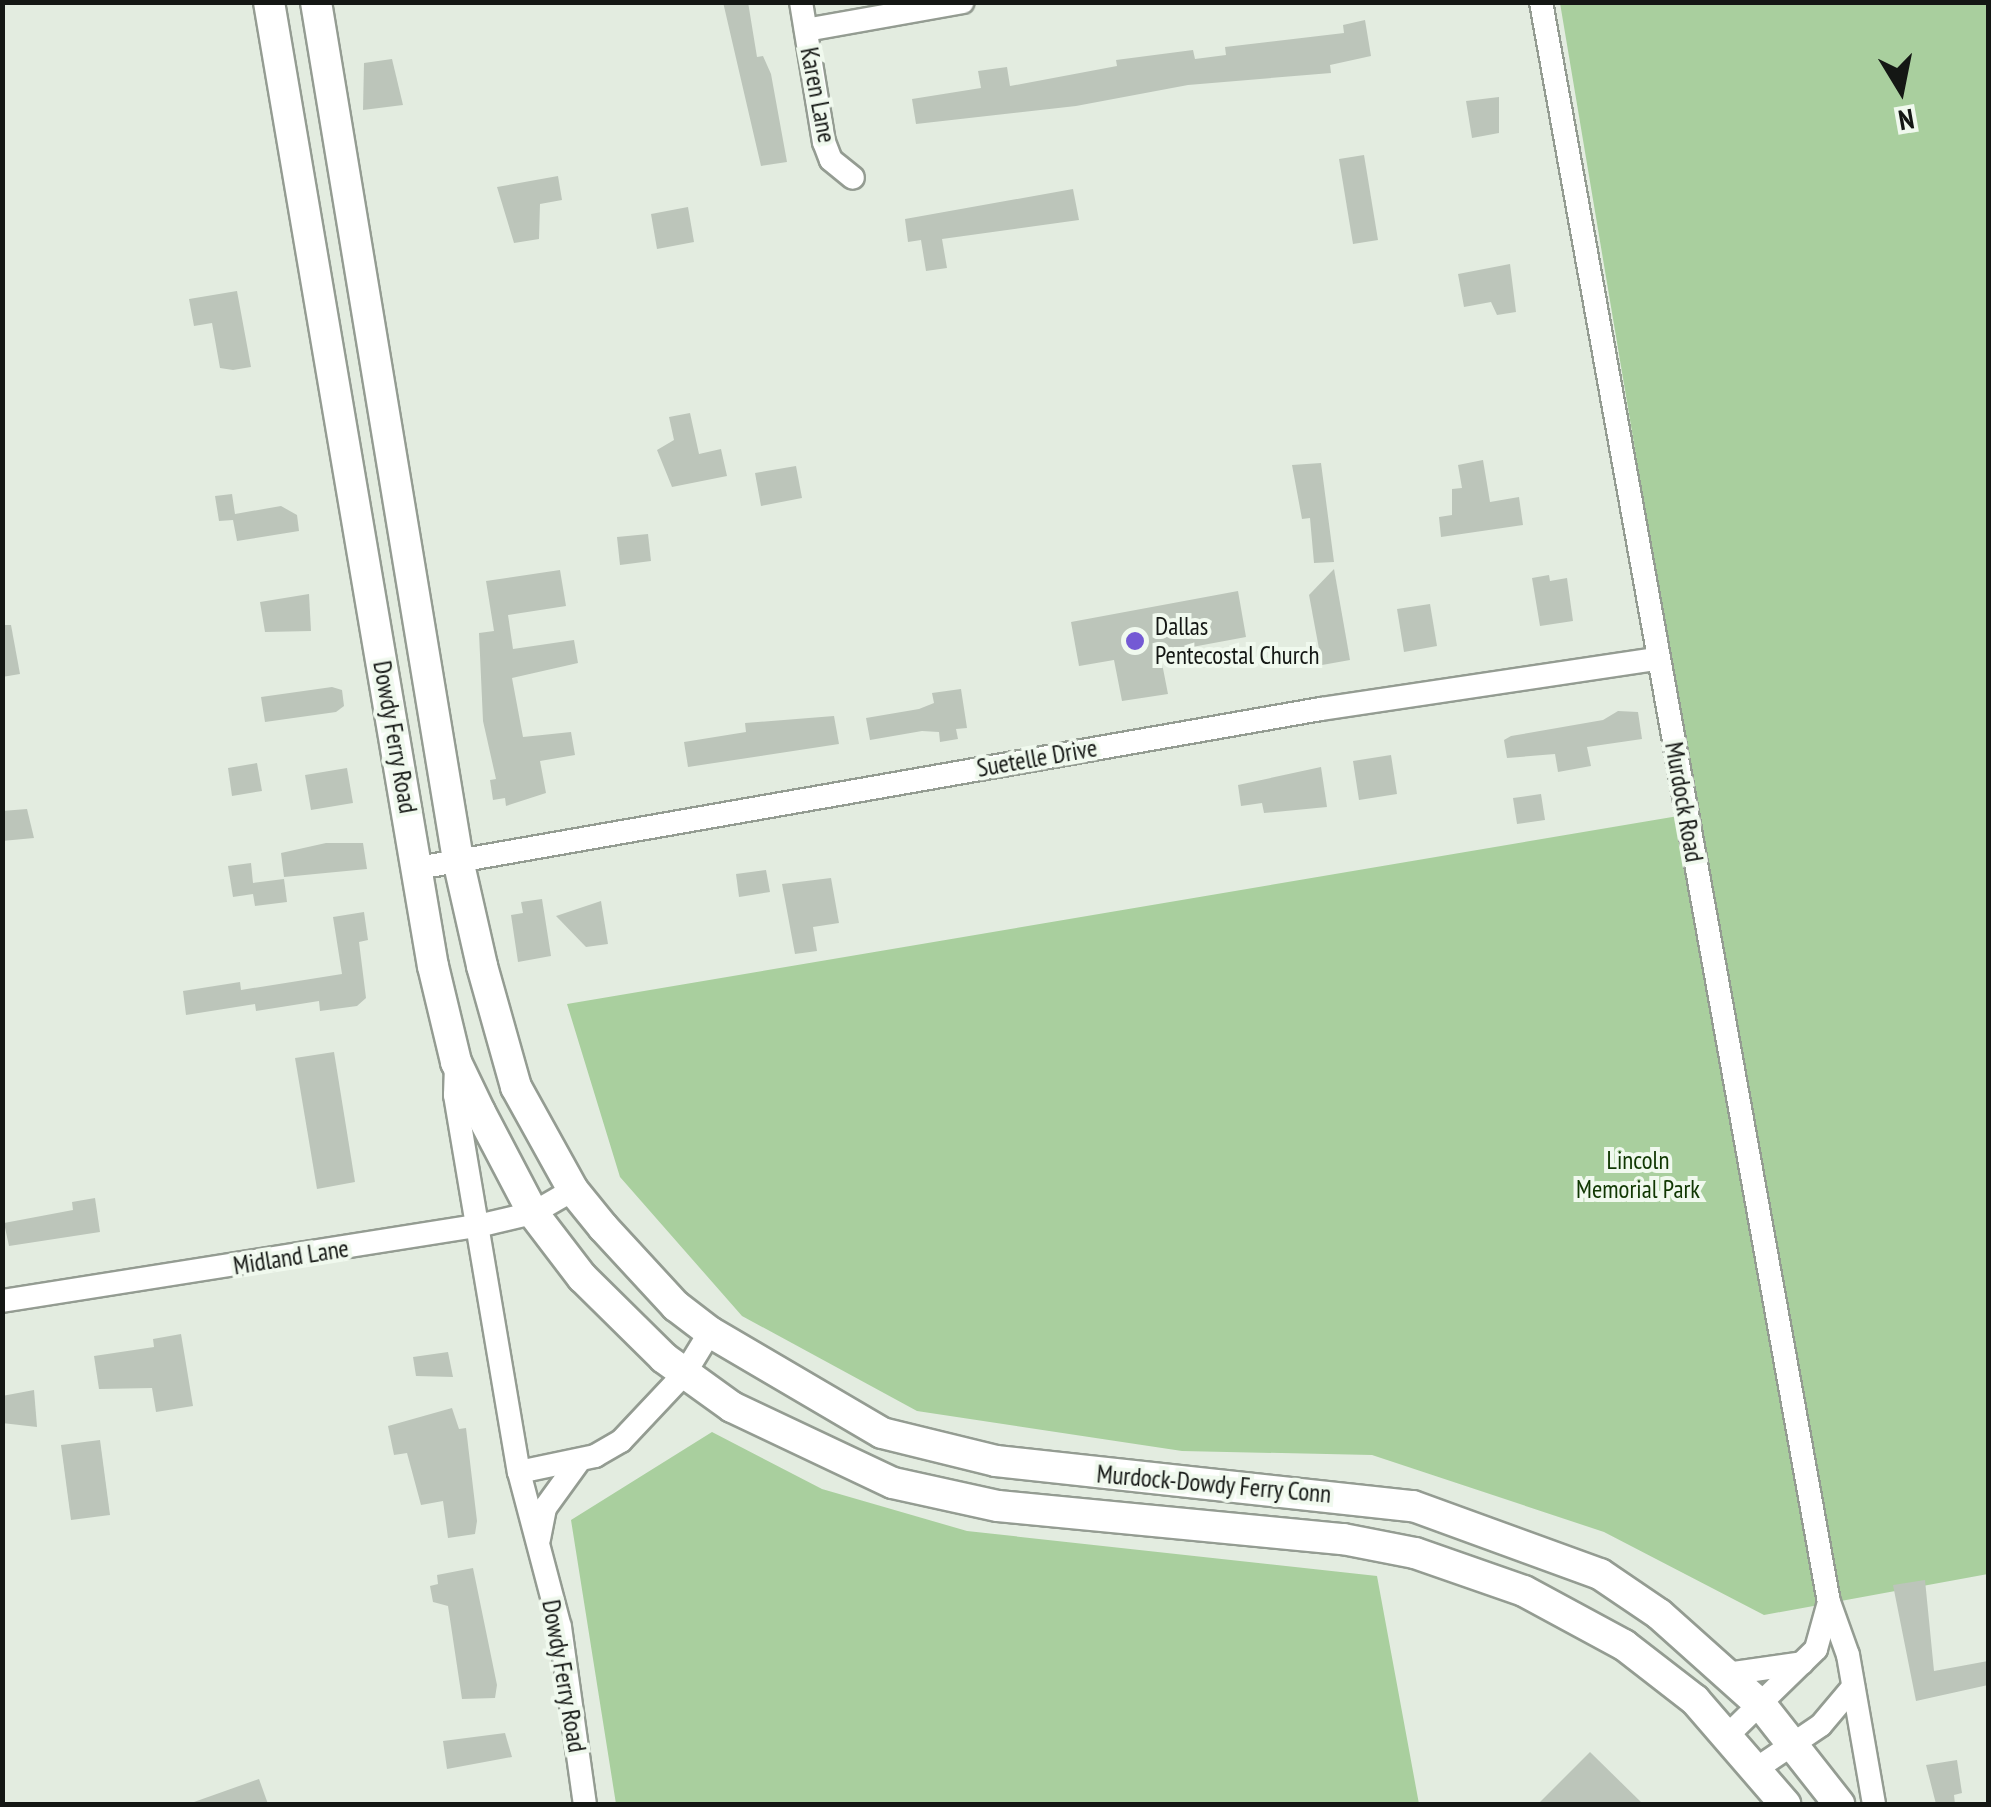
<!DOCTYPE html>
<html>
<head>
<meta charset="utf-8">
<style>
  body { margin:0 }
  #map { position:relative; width:1991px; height:1807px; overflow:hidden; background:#e3ece0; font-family:"PT Sans Narrow",sans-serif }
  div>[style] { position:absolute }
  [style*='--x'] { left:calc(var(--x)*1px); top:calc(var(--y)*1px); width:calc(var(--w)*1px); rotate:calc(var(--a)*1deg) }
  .green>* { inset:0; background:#a9cf9e }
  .building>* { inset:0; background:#bcc5ba }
  .roads { filter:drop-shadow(2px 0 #949c92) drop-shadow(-2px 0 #949c92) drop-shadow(0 2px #949c92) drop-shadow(0 -2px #949c92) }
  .street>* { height:22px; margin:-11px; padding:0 11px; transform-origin:11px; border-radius:11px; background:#fff }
  .secondary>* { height:30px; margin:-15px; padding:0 15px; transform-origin:15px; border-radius:15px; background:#fff }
  .dots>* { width:28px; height:28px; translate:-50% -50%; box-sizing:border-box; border:5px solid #f0f9ee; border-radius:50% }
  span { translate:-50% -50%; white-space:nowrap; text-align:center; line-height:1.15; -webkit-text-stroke:8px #f0f9ee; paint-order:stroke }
  .street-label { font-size:25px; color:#141714 }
  .poi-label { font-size:25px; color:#141714 }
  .left { translate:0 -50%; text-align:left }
  .park-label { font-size:25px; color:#103702 }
  .frame { position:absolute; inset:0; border:5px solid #141714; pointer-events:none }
  .north { position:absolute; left:1851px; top:40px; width:100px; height:100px; -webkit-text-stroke:8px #f0f9ee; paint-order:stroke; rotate:170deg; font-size:28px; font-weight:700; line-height:40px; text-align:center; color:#141714 }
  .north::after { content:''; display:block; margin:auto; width:35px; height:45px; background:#141714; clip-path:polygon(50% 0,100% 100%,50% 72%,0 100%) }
</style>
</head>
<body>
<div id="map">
  <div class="green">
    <div style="clip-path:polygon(1560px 3px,1988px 3px,1988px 1574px,1764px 1615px,1604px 1532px,1372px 1455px,1182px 1451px,917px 1411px,742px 1316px,620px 1177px,567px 1004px,1696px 813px)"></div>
    <div style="clip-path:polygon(712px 1432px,822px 1489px,967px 1531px,1377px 1576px,1419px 1804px,616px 1804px,571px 1520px)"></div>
  </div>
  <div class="building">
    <div style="clip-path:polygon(723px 2px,748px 2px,757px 57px,763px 56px,771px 74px,787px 162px,761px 166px)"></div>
    <div style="clip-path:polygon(1365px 20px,1371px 56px,1330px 65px,1331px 73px,1188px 85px,1076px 106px,916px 124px,912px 99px,981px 88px,978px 71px,1007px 67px,1010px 86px,1117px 66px,1116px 60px,1193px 50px,1195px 59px,1226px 55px,1225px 47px,1344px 33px,1343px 25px)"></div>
    <div style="clip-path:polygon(392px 59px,403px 105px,363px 110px,364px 63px)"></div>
    <div style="clip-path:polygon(1499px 97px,1499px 133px,1472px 138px,1466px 101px)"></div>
    <div style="clip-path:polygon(1364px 155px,1378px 240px,1353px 244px,1339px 159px)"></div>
    <div style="clip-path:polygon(558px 176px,562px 200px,540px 204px,539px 239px,514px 243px,497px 187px)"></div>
    <div style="clip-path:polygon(1073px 189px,1079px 220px,942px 239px,947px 268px,926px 271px,921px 240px,908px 242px,905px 219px)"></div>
    <div style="clip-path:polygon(688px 207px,694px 242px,657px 249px,651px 214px)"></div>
    <div style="clip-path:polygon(1510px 264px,1516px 312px,1497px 315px,1491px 302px,1464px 307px,1458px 274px)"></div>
    <div style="clip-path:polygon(237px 291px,251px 367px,233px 370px,220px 368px,212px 323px,194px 326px,189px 299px)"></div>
    <div style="clip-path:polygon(690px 413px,699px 454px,721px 449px,727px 476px,672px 487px,657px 450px,674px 440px,669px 417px)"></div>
    <div style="clip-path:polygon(1483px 460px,1490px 502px,1519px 497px,1523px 525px,1441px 537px,1439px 517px,1452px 515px,1452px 489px,1462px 488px,1458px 465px)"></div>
    <div style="clip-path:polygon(1321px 463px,1334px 562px,1314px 563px,1310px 518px,1302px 519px,1292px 465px)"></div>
    <div style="clip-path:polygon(796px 466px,802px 498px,761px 506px,755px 473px)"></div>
    <div style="clip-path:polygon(232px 494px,235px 514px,281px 506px,297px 515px,299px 531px,237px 541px,233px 520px,219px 521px,215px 496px)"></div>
    <div style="clip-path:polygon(648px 534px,651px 561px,620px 565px,617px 537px)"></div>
    <div style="clip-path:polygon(1334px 569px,1350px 660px,1322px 665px,1309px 595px)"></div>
    <div style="clip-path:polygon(560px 570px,566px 606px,508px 615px,513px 649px,574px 640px,578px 663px,512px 678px,523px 737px,571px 732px,575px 755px,540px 761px,546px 793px,506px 806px,505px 798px,493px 800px,490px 780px,496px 779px,483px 721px,479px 633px,494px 631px,486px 581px)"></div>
    <div style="clip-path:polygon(1549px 575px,1550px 581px,1567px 578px,1573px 621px,1540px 626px,1532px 578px)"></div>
    <div style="clip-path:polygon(1238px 591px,1246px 637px,1160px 653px,1168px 694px,1122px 701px,1114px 660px,1079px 666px,1071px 622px)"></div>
    <div style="clip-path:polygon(309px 594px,311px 631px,265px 632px,260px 602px)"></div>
    <div style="clip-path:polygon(1430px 604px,1437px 646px,1404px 652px,1397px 609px)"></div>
    <div style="clip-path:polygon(2px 625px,11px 625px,20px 674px,2px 677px)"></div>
    <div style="clip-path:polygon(332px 687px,342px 690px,344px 706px,336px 712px,265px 722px,261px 697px)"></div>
    <div style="clip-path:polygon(961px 689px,967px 728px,956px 729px,958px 739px,940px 742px,939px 732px,922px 731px,870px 740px,866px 718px,919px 709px,934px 703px,932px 693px)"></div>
    <div style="clip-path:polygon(1618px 711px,1638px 712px,1642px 739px,1587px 747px,1591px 766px,1558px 772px,1555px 754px,1507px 758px,1504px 740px,1511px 736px,1603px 720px)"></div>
    <div style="clip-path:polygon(834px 716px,839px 744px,688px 767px,684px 742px,746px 732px,745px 723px)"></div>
    <div style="clip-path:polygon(1391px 755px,1397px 794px,1359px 800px,1353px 761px)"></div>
    <div style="clip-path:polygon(257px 763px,262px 791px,232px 796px,228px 768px)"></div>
    <div style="clip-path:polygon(1321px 767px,1327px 807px,1264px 813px,1262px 803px,1241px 806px,1238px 785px)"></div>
    <div style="clip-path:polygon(347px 768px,353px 803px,311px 810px,305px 775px)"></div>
    <div style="clip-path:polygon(1541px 794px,1545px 820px,1517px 824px,1513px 798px)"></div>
    <div style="clip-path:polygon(27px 809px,34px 838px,2px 841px,2px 811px)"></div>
    <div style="clip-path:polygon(326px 843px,363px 843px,367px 869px,284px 877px,281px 853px)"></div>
    <div style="clip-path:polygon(251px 863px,253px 883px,284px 879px,287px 902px,255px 906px,253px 894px,233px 897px,228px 866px)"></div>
    <div style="clip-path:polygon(766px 870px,770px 892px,739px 897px,736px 874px)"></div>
    <div style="clip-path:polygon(831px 878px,839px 923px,813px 927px,817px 951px,795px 954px,782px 884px)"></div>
    <div style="clip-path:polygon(542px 899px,551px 956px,518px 962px,511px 915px,523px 913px,521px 902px)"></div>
    <div style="clip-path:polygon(601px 901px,608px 944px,586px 947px,556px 916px)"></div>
    <div style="clip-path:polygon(364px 912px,368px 940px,359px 942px,366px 998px,357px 1006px,320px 1011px,319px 1001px,256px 1011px,255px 1004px,186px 1015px,183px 991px,240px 982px,241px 990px,342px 974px,333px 917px)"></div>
    <div style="clip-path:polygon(334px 1052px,355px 1182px,317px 1189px,295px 1058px)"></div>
    <div style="clip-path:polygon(95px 1198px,100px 1232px,9px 1246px,4px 1223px,73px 1210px,72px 1202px)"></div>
    <div style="clip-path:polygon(181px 1334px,193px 1406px,156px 1412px,152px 1388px,99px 1389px,94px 1356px,154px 1347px,153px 1339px)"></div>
    <div style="clip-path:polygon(448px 1352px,453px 1377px,416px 1376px,413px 1357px)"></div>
    <div style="clip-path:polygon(34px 1390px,37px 1427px,2px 1423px,2px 1396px)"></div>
    <div style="clip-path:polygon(452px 1408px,459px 1429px,466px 1428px,477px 1521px,475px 1534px,448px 1538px,443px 1501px,421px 1505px,407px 1453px,394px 1455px,388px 1426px)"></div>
    <div style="clip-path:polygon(100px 1440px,110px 1515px,71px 1520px,61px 1445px)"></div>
    <div style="clip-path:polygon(473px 1568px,497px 1685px,495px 1698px,462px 1699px,448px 1606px,433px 1602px,430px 1586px,438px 1584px,437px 1575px)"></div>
    <div style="clip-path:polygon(1925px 1580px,1934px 1671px,1988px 1661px,1988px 1685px,1916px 1701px,1893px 1585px)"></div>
    <div style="clip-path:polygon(505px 1733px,512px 1757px,447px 1769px,443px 1741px)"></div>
    <div style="clip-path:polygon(1590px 1752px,1643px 1804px,1538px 1804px)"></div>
    <div style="clip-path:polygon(1957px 1760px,1962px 1793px,1954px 1795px,1955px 1804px,1936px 1804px,1926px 1765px)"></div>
    <div style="clip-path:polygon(259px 1779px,268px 1804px,194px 1804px,194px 1802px)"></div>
  </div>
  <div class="roads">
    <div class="street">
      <div style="--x:801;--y:2;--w:142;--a:80.7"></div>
      <div style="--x:824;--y:142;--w:19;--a:69"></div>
      <div style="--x:831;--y:160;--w:28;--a:39"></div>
      <div style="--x:1541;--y:2;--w:1626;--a:79.8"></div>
      <div style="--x:1829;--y:1602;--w:56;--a:70.3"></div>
      <div style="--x:1848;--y:1655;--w:151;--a:80.1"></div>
      <div style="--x:806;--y:30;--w:159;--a:-10.1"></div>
      <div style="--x:418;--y:868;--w:917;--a:-9.99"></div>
      <div style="--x:1321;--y:709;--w:340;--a:-8.5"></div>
      <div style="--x:456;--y:1066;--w:29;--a:92"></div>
      <div style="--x:455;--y:1095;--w:382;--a:80.4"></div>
      <div style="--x:519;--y:1472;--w:160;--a:75.2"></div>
      <div style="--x:560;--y:1627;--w:179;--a:82"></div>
      <div style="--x:2;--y:1301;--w:482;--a:-9"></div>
      <div style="--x:478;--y:1226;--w:57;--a:-13.3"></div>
      <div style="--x:533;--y:1213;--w:46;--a:-29.9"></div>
      <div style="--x:519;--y:1472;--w:78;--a:-11.9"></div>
      <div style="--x:595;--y:1456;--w:30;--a:-30"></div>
      <div style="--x:621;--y:1441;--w:93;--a:-46.7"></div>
      <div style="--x:685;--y:1373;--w:48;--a:-58.6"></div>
      <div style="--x:539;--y:1539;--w:32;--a:-79"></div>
      <div style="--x:545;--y:1508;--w:58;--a:-54.1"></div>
      <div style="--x:1727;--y:1674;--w:76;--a:-8.3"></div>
      <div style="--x:1728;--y:1735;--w:123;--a:-44.3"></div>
      <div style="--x:1816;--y:1649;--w:49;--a:-74.5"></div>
      <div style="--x:1756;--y:1769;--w:78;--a:-34.1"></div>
      <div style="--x:1821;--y:1725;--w:50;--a:-49.9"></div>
    </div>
    <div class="secondary">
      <div style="--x:269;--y:2;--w:978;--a:80.35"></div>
      <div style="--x:433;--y:966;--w:99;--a:76.5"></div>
      <div style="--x:456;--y:1062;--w:55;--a:64.4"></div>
      <div style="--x:480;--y:1112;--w:114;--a:62.3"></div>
      <div style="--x:533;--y:1213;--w:81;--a:52.6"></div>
      <div style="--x:582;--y:1277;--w:115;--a:44.6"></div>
      <div style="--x:664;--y:1358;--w:84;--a:35.8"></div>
      <div style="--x:732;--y:1407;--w:178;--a:25.3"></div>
      <div style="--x:893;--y:1483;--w:107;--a:12.4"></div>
      <div style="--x:998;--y:1506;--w:347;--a:5.5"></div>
      <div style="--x:1343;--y:1539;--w:73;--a:11"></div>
      <div style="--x:1415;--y:1553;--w:115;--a:19.2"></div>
      <div style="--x:1524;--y:1591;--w:114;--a:28.4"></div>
      <div style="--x:1624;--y:1645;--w:90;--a:37.8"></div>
      <div style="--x:1695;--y:1700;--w:138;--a:49.1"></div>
      <div style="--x:316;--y:2;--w:870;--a:80.6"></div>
      <div style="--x:458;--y:860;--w:109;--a:77.2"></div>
      <div style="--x:482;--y:966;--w:126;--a:74.3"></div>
      <div style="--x:516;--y:1087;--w:118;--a:61"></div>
      <div style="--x:573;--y:1190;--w:48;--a:51"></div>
      <div style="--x:603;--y:1227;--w:108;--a:47.3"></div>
      <div style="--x:676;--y:1306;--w:43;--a:37.4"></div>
      <div style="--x:710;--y:1332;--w:199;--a:30.4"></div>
      <div style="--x:882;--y:1433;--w:117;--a:13.8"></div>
      <div style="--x:996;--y:1461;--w:419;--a:6.2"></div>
      <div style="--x:1413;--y:1506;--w:199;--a:20"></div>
      <div style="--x:1600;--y:1574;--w:71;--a:34.1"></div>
      <div style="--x:1659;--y:1614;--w:138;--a:41.8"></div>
      <div style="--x:1762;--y:1706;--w:125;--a:51.8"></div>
    </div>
  </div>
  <div class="dots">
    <div style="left:1135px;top:641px;background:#745ad4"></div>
  </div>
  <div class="street-label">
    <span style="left:818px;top:95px;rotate:79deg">Karen Lane</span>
    <span style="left:395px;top:737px;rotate:80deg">Dowdy Ferry Road</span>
    <span style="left:1037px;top:758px;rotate:-10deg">Suetelle Drive</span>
    <span style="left:1684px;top:802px;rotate:80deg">Murdock Road</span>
    <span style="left:291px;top:1257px;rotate:-9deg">Midland Lane</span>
    <span style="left:1214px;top:1484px;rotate:5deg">Murdock-Dowdy Ferry Conn</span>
    <span style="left:564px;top:1676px;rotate:80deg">Dowdy Ferry Road</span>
  </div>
  <div class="poi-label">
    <span class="left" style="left:1155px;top:641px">Dallas<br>Pentecostal Church</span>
  </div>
  <div class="park-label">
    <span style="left:1638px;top:1175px">Lincoln<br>Memorial Park</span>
  </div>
  <div class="frame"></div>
  <div class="north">N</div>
</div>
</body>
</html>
